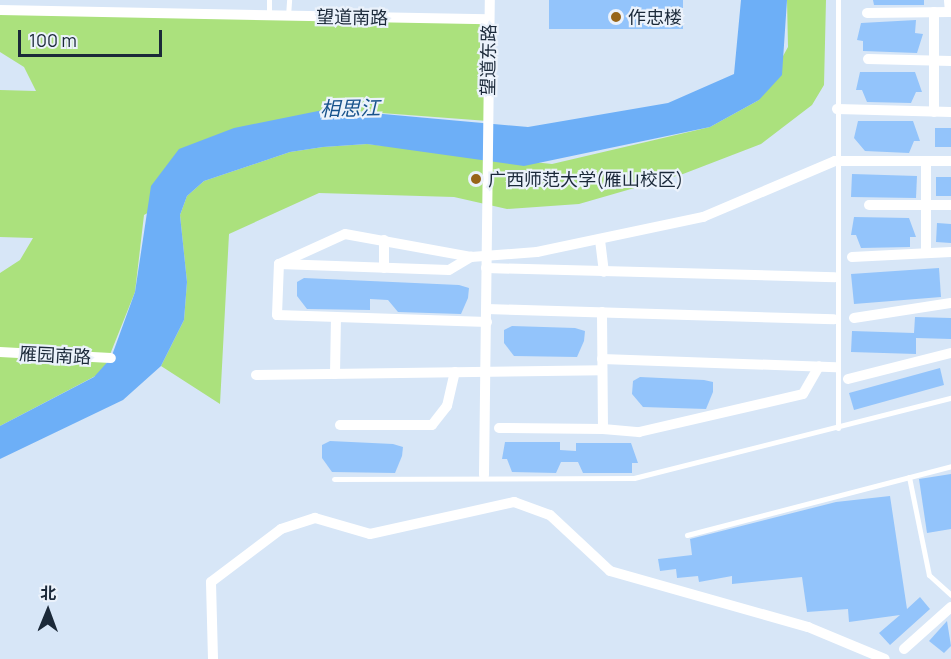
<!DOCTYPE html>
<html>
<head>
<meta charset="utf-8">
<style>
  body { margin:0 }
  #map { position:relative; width:951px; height:659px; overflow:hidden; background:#d7e6f7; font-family:Manrope,"Noto Sans SC",sans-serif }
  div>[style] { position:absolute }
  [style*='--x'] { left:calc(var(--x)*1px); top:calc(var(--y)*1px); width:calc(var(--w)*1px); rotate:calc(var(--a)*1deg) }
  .green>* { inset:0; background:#abe17d }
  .water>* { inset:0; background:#6daff7 }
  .building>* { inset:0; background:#93c4fb }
  .service>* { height:5px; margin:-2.5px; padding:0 2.5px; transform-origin:2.5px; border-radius:2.5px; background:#fff }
  .minor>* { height:10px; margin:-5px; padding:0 5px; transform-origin:5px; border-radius:5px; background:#fff }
  .dots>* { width:16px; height:16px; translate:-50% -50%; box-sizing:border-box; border:3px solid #ebf2fb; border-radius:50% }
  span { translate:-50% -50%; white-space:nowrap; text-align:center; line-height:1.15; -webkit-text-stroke:4.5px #ebf2fb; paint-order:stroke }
  .street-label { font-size:18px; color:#1b2939 }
  .poi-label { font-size:18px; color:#1b2939 }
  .left { translate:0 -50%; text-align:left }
  .water-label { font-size:20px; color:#18538c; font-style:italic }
  .north { position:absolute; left:18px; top:581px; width:60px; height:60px; -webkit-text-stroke:4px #ebf2fb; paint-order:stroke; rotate:1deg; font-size:16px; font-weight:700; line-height:24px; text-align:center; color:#1b2939 }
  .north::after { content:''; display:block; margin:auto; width:21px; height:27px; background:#1b2939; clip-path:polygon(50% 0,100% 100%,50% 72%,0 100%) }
  .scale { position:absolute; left:18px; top:30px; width:144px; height:27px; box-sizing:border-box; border:3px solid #1b2939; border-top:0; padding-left:8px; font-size:18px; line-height:21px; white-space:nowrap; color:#1b2939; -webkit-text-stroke:4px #ebf2fb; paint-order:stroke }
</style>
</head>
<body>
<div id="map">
  <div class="green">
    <div style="clip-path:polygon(787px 0,826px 0,824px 85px,812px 105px,761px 144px,683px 174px,579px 204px,507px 209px,454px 197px,319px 193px,229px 234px,220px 404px,161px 366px,184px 320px,187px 282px,180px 215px,187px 196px,204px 181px,290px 152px,323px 147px,367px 144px,552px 164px,710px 127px,759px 100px,788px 47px)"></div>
    <div style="clip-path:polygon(0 10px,488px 19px,488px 121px,328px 109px,144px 215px,135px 292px,103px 372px,0 426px,0 273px,20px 260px,33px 238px,0 237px,0 90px,36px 91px,24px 67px,0 52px)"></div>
  </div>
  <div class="water">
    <div style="clip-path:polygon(741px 0,787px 0,782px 75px,759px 100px,710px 127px,524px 166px,367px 144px,323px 147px,290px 152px,204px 181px,187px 196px,180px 215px,187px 282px,184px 320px,161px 366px,123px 400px,0 459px,0 426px,94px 377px,111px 358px,135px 292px,151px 186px,179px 149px,234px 128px,328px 109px,528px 127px,668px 103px,734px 74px)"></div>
  </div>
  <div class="building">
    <div style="clip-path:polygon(549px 0,683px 0,683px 29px,549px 29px)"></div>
    <div style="clip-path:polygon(873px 0,924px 0,924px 5px,874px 5px)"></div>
    <div style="clip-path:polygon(916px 20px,915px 33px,923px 34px,917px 53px,863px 51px,863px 41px,857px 40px,861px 23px)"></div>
    <div style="clip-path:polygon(860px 72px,915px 72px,922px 92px,916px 92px,911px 103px,867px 102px,862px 90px,856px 90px)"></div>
    <div style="clip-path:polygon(858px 121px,913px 121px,920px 141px,914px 141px,909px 153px,865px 151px,854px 138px)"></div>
    <div style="clip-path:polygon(935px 128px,951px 128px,951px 147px,935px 147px)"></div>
    <div style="clip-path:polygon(852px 174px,917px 176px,916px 198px,851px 197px)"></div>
    <div style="clip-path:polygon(936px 177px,951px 177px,951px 196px,936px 196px)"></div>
    <div style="clip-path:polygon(854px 217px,909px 218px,916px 237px,910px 237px,910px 247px,861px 248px,856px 235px,851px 235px)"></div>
    <div style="clip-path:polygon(937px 223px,951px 224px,951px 243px,936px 242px)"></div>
    <div style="clip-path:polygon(939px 268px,941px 297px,854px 304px,851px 274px)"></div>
    <div style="clip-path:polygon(304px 278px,459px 285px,469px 288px,468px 298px,461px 314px,398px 312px,388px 300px,370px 299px,370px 310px,307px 309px,297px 296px,297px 282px)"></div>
    <div style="clip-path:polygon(915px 317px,951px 318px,951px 339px,916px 338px,916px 354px,851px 352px,852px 331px,914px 333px)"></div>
    <div style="clip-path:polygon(512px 326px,575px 328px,585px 331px,584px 341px,577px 357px,514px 356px,504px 343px,504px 330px)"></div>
    <div style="clip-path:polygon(940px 368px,944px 385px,854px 410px,849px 393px)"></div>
    <div style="clip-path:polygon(640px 377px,704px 380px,713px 382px,713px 392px,706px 409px,643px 407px,632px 394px,633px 381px)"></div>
    <div style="clip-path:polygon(330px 441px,393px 444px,403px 447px,402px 456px,395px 473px,332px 472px,322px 458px,322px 445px)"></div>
    <div style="clip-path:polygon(505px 442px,560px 442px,560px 450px,576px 451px,576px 443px,631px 443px,638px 463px,632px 463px,632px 473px,583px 473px,578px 462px,561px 462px,556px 473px,512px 472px,507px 459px,502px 459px)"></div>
    <div style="clip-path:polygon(951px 474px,951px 529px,927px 533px,919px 479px)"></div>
    <div style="clip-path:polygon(890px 496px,907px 609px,920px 597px,930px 609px,890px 645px,879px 633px,900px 615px,849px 622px,848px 609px,807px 612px,802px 577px,732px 584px,732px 576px,699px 582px,698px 576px,677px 578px,676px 569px,660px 571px,658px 559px,692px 555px,690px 539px,836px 502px)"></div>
    <div style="clip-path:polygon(947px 621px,951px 646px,944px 653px,929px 641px)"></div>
  </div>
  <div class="service">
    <div style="--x:269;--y:15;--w:15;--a:-90"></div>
    <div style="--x:288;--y:16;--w:16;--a:-86"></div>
    <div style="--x:838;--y:428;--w:428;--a:-90"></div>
    <div style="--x:909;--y:477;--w:100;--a:78.5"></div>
    <div style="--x:929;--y:575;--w:30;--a:42"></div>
    <div style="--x:334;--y:479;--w:300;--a:-0.2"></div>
    <div style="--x:634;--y:478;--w:327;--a:-14.2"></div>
    <div style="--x:687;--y:535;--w:273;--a:-14.6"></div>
  </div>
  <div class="minor">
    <div style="--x:0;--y:10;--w:488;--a:1.1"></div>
    <div style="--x:934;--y:12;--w:100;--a:90"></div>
    <div style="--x:867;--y:13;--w:83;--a:-0.7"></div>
    <div style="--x:950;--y:12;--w:12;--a:-95"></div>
    <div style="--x:868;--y:59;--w:83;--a:1.4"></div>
    <div style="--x:837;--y:109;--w:114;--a:1.5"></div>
    <div style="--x:926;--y:161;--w:91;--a:90"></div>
    <div style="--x:869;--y:205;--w:82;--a:0"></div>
    <div style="--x:600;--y:240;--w:32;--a:83"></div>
    <div style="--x:852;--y:257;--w:99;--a:-2.9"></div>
    <div style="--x:279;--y:264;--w:170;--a:2"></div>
    <div style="--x:449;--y:270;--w:26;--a:-31"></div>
    <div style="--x:384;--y:268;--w:28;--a:-90"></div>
    <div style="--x:486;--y:268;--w:349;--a:1.5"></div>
    <div style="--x:487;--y:309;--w:347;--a:1.7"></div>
    <div style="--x:854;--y:318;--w:98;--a:-8.8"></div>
    <div style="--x:487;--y:322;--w:210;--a:-178.1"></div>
    <div style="--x:277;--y:315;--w:51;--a:-87.8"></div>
    <div style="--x:279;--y:264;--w:72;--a:-24.4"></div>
    <div style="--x:345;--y:234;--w:128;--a:10.3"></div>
    <div style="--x:471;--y:257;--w:66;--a:-4.3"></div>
    <div style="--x:537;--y:252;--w:170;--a:-11.9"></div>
    <div style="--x:703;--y:217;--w:143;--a:-23"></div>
    <div style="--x:835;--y:161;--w:116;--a:0"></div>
    <div style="--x:0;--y:352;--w:111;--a:3.1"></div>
    <div style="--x:602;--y:359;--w:234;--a:2"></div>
    <div style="--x:335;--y:374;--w:57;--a:-89"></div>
    <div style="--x:256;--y:375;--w:346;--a:-0.8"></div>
    <div style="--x:848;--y:379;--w:106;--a:-14.2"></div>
    <div style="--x:340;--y:425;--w:92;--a:0"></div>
    <div style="--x:432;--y:425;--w:24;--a:-52"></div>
    <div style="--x:447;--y:406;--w:35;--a:-77"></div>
    <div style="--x:499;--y:428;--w:104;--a:0.6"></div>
    <div style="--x:603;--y:429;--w:117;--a:-90.5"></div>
    <div style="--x:603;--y:429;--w:36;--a:5"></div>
    <div style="--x:639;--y:432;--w:168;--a:-13"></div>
    <div style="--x:803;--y:394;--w:32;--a:-60"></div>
    <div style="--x:484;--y:475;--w:475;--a:-89.3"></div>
    <div style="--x:904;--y:649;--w:63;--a:-41.8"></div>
    <div style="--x:213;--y:659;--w:77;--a:-91.5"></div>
    <div style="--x:211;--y:582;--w:88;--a:-37.1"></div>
    <div style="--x:281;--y:529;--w:36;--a:-18"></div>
    <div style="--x:315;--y:518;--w:57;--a:16.2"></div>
    <div style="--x:370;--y:534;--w:148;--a:-12.5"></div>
    <div style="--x:514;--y:502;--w:38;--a:20"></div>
    <div style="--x:550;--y:515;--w:82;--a:43"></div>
    <div style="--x:610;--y:571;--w:206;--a:15.8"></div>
    <div style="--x:808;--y:627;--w:83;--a:22.6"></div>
  </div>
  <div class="dots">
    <div style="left:616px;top:17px;background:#976518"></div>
    <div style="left:476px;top:179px;background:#976518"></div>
  </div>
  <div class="street-label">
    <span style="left:352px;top:17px;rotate:1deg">望道南路</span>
    <span style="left:488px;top:60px;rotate:-89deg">望道东路</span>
    <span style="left:55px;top:355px;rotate:3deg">雁园南路</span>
  </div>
  <div class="poi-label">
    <span class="left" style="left:628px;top:17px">作忠楼</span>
    <span class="left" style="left:488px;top:179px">广西师范大学(雁山校区)</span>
  </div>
  <div class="water-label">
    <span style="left:350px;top:108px;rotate:-1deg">相思江</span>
  </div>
  <div class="north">北</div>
  <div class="scale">100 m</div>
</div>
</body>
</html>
